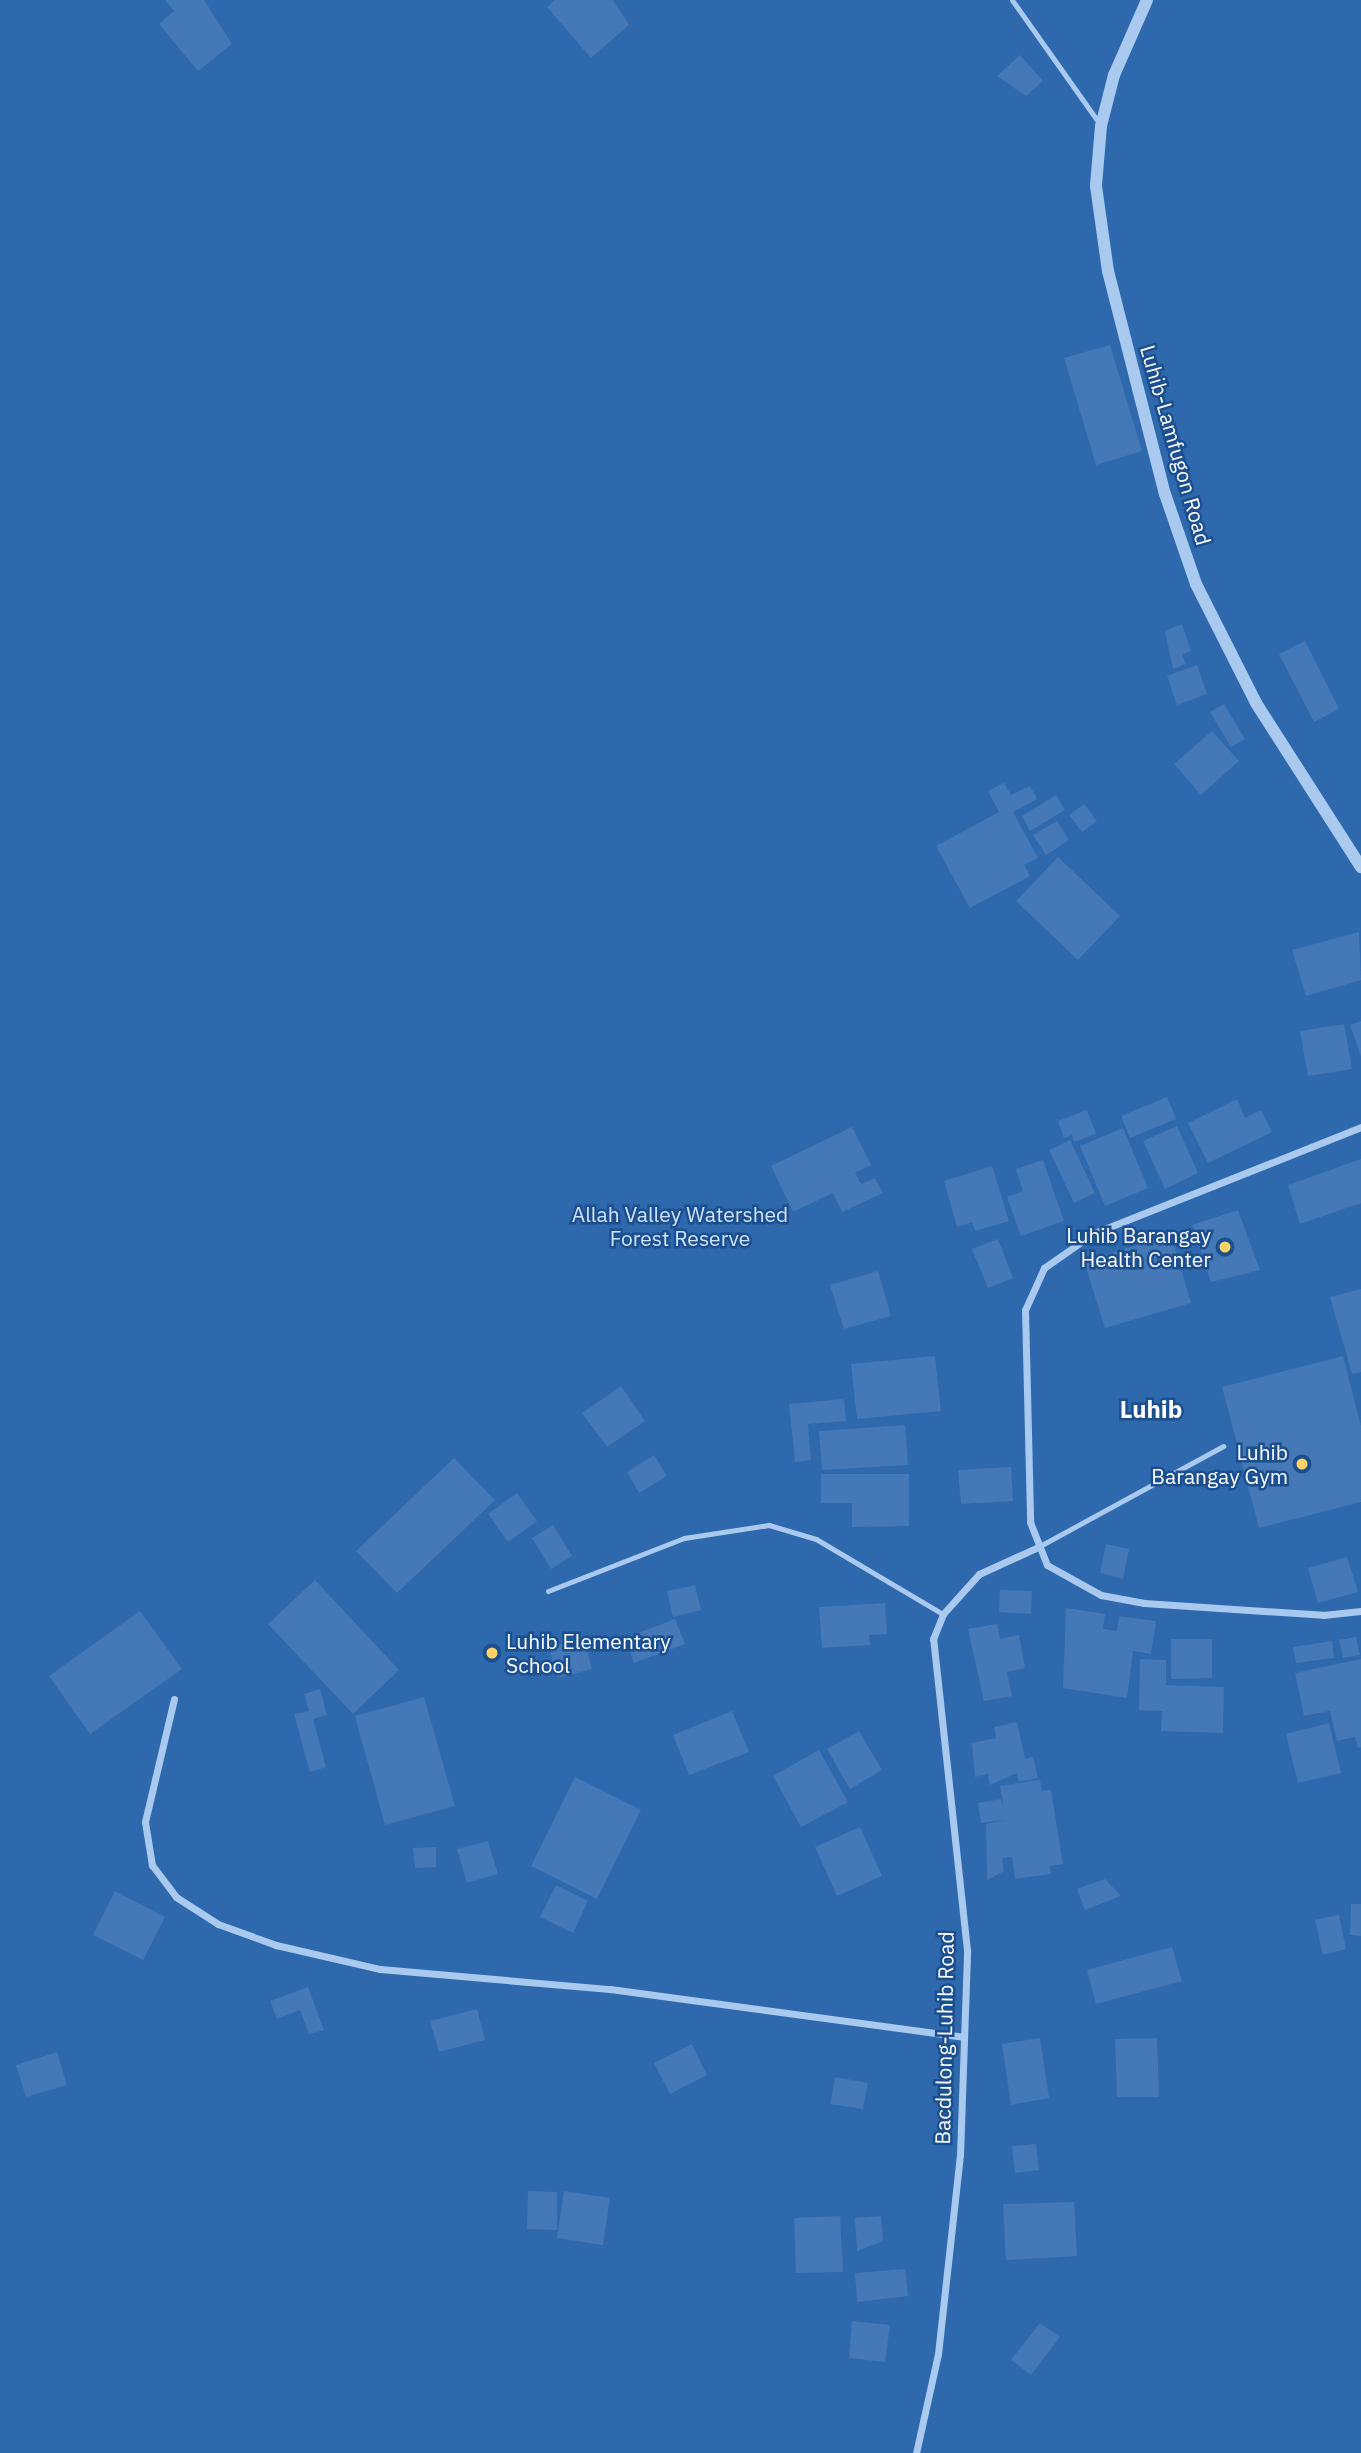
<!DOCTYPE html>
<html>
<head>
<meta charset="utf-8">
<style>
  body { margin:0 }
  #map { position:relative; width:1361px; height:2453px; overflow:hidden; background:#1b4f8f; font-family:"IBM Plex Sans",sans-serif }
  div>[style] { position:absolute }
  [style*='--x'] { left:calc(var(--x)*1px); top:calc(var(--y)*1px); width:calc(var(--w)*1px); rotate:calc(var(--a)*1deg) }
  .green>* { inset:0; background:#2e69ad }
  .building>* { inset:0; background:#4478b7 }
  .service>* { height:5px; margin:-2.5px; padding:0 2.5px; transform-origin:2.5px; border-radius:2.5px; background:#a9c9ee }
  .minor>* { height:7px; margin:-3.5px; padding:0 3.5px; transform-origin:3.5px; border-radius:3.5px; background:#a9c9ee }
  .tertiary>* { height:12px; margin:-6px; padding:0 6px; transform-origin:6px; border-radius:6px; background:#a9c9ee }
  .dots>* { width:19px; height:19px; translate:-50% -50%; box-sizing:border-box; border:4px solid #1b4f8f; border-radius:50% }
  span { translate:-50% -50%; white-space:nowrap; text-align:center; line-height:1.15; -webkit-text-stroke:5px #1b4f8f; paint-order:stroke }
  .street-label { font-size:21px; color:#fff }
  .park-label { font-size:21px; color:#cfe3fa }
  .poi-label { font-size:21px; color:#fff }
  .right { translate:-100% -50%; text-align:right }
  .left { translate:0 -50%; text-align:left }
  .quarter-label { font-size:24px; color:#fff; font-weight:700 }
</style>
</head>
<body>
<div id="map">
  <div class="green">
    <div style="clip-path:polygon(0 0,1361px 0,1361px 2453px,0 2453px)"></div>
  </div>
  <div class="building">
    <div style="clip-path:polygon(165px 0,204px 0,232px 44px,198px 71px,159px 24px,174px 11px)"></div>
    <div style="clip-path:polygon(555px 0,613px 0,629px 25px,591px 58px,547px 7px)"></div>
    <div style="clip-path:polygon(1020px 55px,1043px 81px,1026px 96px,997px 76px)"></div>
    <div style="clip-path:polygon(1110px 345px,1142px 451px,1096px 465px,1064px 358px)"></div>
    <div style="clip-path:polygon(1182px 624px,1191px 651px,1182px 654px,1186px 664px,1173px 669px,1165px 631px)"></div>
    <div style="clip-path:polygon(1305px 641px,1339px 709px,1314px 722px,1279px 654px)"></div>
    <div style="clip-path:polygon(1197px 665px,1207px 694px,1177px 705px,1167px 676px)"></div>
    <div style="clip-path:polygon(1224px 704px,1245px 739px,1231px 747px,1210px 712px)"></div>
    <div style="clip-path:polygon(1212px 731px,1239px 761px,1201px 795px,1174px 764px)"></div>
    <div style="clip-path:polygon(1004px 783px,1011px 795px,1030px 786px,1037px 799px,1013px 812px,1038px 858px,1024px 865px,1030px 876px,970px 908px,936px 846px,999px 812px,988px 791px)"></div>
    <div style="clip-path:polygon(1056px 795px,1065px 810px,1030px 831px,1022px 816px)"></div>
    <div style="clip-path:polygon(1084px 804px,1097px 821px,1082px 832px,1069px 815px)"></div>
    <div style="clip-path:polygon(1057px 821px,1069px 840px,1046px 855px,1033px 835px)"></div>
    <div style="clip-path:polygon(1058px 857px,1120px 916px,1078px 960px,1016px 901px)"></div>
    <div style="clip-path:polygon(1359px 932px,1361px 980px,1306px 996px,1292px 950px)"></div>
    <div style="clip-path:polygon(1361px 1021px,1361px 1056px,1350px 1025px)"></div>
    <div style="clip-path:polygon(1344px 1024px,1352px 1069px,1308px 1076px,1300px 1031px)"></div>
    <div style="clip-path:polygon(1167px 1097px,1176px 1119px,1130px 1138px,1121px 1116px)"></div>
    <div style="clip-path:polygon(1237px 1099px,1245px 1118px,1261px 1110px,1272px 1132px,1208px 1163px,1188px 1123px)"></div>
    <div style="clip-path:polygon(1087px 1110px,1096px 1134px,1074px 1142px,1072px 1135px,1064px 1138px,1058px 1121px)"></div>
    <div style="clip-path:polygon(1177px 1126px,1198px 1173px,1165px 1189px,1143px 1141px)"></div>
    <div style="clip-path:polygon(852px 1127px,871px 1165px,855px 1173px,861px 1184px,875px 1178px,883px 1193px,842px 1212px,833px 1193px,793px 1212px,771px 1166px)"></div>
    <div style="clip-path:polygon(1123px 1128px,1148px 1188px,1105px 1206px,1080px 1146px)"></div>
    <div style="clip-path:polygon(1070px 1140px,1095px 1193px,1074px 1203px,1049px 1150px)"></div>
    <div style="clip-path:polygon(1361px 1159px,1361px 1203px,1300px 1224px,1288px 1185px)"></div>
    <div style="clip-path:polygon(1043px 1160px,1064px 1221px,1021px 1236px,1007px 1197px,1023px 1191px,1016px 1169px)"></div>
    <div style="clip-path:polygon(992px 1166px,1009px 1221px,975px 1231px,972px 1222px,957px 1227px,944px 1181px)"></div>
    <div style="clip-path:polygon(1238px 1210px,1260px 1270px,1211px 1282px,1192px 1225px)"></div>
    <div style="clip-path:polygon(1171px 1235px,1191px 1303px,1105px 1328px,1084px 1261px)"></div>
    <div style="clip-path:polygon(998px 1239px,1013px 1278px,988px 1288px,972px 1249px)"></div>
    <div style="clip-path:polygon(878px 1271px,891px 1316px,844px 1329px,830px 1285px)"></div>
    <div style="clip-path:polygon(1361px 1289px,1361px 1372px,1352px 1374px,1330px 1297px)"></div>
    <div style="clip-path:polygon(935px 1356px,941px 1411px,857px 1419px,851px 1364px)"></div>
    <div style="clip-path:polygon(1343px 1356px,1361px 1426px,1361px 1502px,1259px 1528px,1222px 1387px)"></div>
    <div style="clip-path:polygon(621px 1386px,645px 1421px,607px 1447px,582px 1413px)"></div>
    <div style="clip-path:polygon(844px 1399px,846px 1421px,808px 1424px,811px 1460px,795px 1462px,789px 1404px)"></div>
    <div style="clip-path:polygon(905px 1425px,908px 1465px,822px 1470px,819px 1431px)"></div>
    <div style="clip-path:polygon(654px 1455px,667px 1476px,639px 1493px,627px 1472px)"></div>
    <div style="clip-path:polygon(454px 1458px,495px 1500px,397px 1593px,356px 1551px)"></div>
    <div style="clip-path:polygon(1011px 1467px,1013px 1501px,961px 1504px,958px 1470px)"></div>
    <div style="clip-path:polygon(821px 1474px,909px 1474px,909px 1526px,852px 1527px,852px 1503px,821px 1503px)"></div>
    <div style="clip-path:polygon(517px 1493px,537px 1521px,508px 1542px,488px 1514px)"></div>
    <div style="clip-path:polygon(553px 1525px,572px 1556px,551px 1569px,532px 1538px)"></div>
    <div style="clip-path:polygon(1106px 1544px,1129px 1549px,1123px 1579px,1100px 1573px)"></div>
    <div style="clip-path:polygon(1347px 1557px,1358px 1592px,1318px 1603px,1308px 1568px)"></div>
    <div style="clip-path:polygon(315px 1580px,399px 1670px,353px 1714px,268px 1624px)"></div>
    <div style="clip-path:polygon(695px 1585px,701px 1610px,673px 1617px,667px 1591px)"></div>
    <div style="clip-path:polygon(1000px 1590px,1032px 1591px,1031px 1614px,999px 1612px)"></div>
    <div style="clip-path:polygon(885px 1603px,887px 1634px,869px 1635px,870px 1645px,822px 1648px,819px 1607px)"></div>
    <div style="clip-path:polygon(1066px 1608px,1105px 1614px,1103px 1629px,1117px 1631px,1119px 1616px,1156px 1621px,1151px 1654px,1133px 1651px,1127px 1698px,1063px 1688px)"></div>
    <div style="clip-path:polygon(140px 1611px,182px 1669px,90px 1734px,49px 1676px)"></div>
    <div style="clip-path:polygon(675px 1619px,685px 1644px,634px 1663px,625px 1638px)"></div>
    <div style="clip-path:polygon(997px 1624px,1000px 1639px,1019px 1635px,1025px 1668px,1007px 1672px,1012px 1696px,984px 1701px,968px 1629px)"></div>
    <div style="clip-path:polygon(1356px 1637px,1360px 1655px,1343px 1658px,1339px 1640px)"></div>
    <div style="clip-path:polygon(584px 1639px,592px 1669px,557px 1678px,549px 1647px)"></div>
    <div style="clip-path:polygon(1171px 1639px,1212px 1639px,1212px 1678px,1171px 1679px)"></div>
    <div style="clip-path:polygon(1332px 1641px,1334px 1658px,1296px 1663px,1293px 1647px)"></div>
    <div style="clip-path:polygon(1140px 1659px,1166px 1660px,1166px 1685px,1224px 1687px,1223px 1733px,1161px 1731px,1162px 1711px,1139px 1710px)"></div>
    <div style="clip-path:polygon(1361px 1659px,1361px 1747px,1358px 1748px,1355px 1737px,1337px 1741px,1330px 1711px,1304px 1716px,1295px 1673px)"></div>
    <div style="clip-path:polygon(320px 1689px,327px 1715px,313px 1719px,326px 1767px,310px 1772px,294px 1714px,309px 1711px,304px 1694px)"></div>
    <div style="clip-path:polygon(424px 1697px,455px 1806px,385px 1825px,355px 1716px)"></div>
    <div style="clip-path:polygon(732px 1711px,749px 1752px,689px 1775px,673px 1735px)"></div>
    <div style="clip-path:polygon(1017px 1722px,1025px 1759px,1033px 1757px,1038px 1778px,1019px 1782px,1017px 1773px,990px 1785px,988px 1774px,975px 1777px,972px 1743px,996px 1738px,994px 1727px)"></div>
    <div style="clip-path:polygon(1329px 1723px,1341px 1773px,1298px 1783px,1286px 1734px)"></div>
    <div style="clip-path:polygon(859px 1731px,882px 1770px,850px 1789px,827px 1749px)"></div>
    <div style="clip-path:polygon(819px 1750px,848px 1802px,801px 1827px,773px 1776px)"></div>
    <div style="clip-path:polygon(575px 1777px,641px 1810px,597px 1899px,531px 1866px)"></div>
    <div style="clip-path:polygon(1040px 1780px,1042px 1791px,1051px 1790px,1063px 1864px,1050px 1866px,1051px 1874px,1015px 1879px,1012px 1857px,1002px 1858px,1004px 1871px,987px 1880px,986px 1824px,1006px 1820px,981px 1823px,978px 1803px,1001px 1799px,1004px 1810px,1000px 1786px)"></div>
    <div style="clip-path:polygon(860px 1827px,882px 1876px,837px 1896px,815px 1847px)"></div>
    <div style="clip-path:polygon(488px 1841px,498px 1874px,467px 1883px,457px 1849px)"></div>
    <div style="clip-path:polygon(436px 1847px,436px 1867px,415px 1868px,413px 1848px)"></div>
    <div style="clip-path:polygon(1105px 1879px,1121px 1896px,1085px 1910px,1077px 1889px)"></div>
    <div style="clip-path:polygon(556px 1885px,588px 1901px,573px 1933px,540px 1917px)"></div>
    <div style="clip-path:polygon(115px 1891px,165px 1917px,143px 1960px,93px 1935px)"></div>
    <div style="clip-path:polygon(1351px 1904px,1361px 1904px,1361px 1936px,1350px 1935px)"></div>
    <div style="clip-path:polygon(1339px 1915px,1346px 1949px,1323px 1955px,1315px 1920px)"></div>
    <div style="clip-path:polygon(1172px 1947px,1182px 1981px,1096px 2004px,1087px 1970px)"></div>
    <div style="clip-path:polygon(308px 1987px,324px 2030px,309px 2034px,300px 2010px,277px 2019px,270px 2001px)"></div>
    <div style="clip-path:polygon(477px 2009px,485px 2040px,439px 2052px,430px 2021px)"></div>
    <div style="clip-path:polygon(1040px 2038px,1049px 2098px,1011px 2105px,1002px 2044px)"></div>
    <div style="clip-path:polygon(1157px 2038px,1159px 2097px,1117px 2097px,1115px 2039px)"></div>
    <div style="clip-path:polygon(692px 2044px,707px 2075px,670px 2094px,654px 2063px)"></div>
    <div style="clip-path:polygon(57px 2052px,67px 2085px,26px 2097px,16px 2065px)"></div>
    <div style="clip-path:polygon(835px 2077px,868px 2083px,863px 2109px,830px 2104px)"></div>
    <div style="clip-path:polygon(1036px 2144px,1039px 2170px,1015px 2173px,1012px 2146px)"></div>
    <div style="clip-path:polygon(528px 2191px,557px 2192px,557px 2230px,527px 2229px)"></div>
    <div style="clip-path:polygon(564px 2191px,610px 2198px,603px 2245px,557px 2238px)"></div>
    <div style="clip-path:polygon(1074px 2202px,1077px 2256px,1006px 2260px,1003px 2204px)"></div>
    <div style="clip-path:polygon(840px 2216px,843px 2272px,796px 2273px,794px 2218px)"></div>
    <div style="clip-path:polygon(881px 2216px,883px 2241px,857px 2251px,855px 2218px)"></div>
    <div style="clip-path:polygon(905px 2269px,908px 2296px,857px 2302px,855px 2273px)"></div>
    <div style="clip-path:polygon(852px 2321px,890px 2325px,885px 2362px,849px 2358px)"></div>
    <div style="clip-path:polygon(1040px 2323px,1060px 2337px,1031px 2375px,1011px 2360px)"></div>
  </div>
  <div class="service">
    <div style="--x:1012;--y:0;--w:151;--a:54.7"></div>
    <div style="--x:1038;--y:1547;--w:211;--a:-28.6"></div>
    <div style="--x:548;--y:1591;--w:146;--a:-21.3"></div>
    <div style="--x:684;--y:1538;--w:86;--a:-8.7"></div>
    <div style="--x:769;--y:1525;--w:49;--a:16.6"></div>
    <div style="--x:816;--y:1539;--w:147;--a:30.6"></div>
  </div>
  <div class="minor">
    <div style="--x:1361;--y:1127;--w:287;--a:158.3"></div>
    <div style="--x:1094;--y:1233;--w:61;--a:145"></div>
    <div style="--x:1044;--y:1268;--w:46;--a:114.3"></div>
    <div style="--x:1025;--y:1310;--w:212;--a:88.6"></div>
    <div style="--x:1030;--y:1522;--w:46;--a:68.4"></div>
    <div style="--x:1047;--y:1565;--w:62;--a:29.1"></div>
    <div style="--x:1101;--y:1595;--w:44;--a:10.5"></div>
    <div style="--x:1144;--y:1603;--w:179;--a:3.8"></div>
    <div style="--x:1323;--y:1615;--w:38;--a:-6"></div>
    <div style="--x:174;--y:1699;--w:126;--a:103.3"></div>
    <div style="--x:145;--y:1822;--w:44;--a:80.8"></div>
    <div style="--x:152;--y:1865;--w:40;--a:53"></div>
    <div style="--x:176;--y:1897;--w:50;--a:32.7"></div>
    <div style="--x:218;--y:1924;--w:62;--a:19.9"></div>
    <div style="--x:276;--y:1945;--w:107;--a:13"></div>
    <div style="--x:380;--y:1969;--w:231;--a:5"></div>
    <div style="--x:610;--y:1989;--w:356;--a:7.7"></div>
    <div style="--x:916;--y:2453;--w:101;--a:-77.5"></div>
    <div style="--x:938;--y:2354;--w:200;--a:-83.7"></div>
    <div style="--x:960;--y:2155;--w:205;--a:-88"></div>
    <div style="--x:967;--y:1950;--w:313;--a:-96.2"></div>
    <div style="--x:933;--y:1639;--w:27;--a:-68"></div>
    <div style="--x:943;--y:1614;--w:54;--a:-48"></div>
    <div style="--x:979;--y:1574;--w:63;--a:-24.5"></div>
  </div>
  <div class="tertiary">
    <div style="--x:1147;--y:0;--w:82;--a:113.7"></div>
    <div style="--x:1114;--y:75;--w:53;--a:104.3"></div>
    <div style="--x:1101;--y:126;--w:60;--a:94.8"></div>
    <div style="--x:1096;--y:186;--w:86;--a:82"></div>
    <div style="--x:1108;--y:271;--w:230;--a:75.7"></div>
    <div style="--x:1165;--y:494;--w:95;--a:71"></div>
    <div style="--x:1196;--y:584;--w:133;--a:63.2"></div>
    <div style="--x:1256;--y:703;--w:195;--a:57.4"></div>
  </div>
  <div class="dots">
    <div style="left:1225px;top:1247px;background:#ffd166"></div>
    <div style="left:1302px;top:1464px;background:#ffd166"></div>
    <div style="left:492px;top:1653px;background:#ffd166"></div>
  </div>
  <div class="street-label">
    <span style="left:1176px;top:445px;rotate:74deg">Luhib-Lamfugon Road</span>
    <span style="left:944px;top:2038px;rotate:-89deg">Bacdulong-Luhib Road</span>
  </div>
  <div class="park-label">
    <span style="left:680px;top:1226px">Allah Valley Watershed<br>Forest Reserve</span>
  </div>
  <div class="poi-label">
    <span class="right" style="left:1211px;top:1247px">Luhib Barangay<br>Health Center</span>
    <span class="right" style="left:1288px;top:1464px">Luhib<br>Barangay Gym</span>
    <span class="left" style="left:506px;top:1653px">Luhib Elementary<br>School</span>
  </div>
  <div class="quarter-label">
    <span style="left:1151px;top:1410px">Luhib</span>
  </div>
</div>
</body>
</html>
